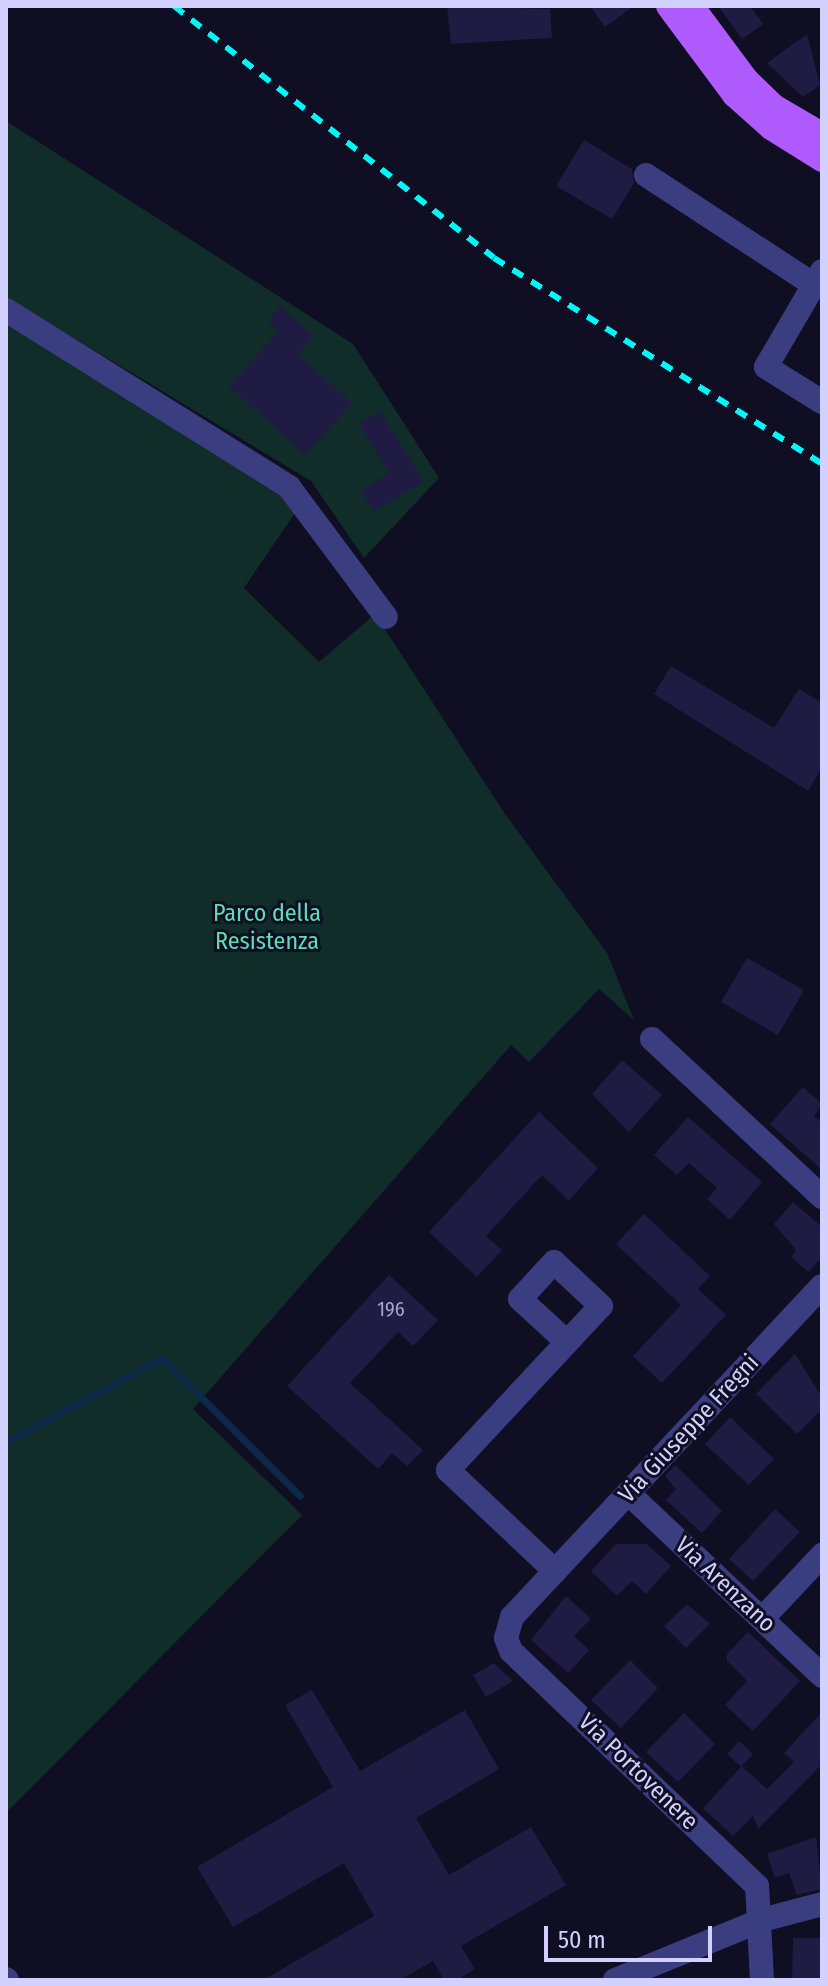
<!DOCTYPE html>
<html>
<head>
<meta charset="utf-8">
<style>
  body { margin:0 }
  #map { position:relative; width:828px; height:1986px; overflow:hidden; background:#100e23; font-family:"Fira Sans Condensed",sans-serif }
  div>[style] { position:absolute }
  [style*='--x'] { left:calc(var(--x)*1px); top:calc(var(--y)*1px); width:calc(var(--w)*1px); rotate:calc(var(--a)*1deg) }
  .green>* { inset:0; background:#112d29 }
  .stream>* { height:7px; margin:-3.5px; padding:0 3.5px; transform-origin:3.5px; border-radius:3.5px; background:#0d2948 }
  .building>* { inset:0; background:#1f1b43 }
  .minor>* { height:24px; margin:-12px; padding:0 12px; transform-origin:12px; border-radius:12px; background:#3a3e81 }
  .major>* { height:24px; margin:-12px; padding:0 12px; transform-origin:12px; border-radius:12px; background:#af5afc }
  .rail>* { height:6px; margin-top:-3px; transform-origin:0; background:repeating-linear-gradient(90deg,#04f6f7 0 12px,transparent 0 22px) }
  span { translate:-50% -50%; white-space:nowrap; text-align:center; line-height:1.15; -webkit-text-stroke:6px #100e23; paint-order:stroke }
  .number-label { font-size:20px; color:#a5a4cf }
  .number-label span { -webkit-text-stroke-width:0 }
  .park-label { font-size:24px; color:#5eddb1 }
  .street-label { font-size:24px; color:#d2d1fe }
  .frame { position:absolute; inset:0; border:8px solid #d2d1fe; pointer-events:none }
  .scale { position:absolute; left:544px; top:1926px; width:168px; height:36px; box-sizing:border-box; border:4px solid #d2d1fe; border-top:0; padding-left:10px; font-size:24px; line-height:28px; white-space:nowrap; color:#d2d1fe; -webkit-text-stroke:6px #100e23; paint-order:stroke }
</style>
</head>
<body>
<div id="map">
  <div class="green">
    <div style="clip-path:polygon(6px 121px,353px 344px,439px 478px,364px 558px,311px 481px,6px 297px)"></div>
    <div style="clip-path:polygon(6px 321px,253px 468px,297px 510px,244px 588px,319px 662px,375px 614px,505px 814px,607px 953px,634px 1020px,599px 989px,529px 1062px,511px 1045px,193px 1409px,302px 1515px,6px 1813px)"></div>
  </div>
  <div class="stream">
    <div style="--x:6;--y:1442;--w:177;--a:-28.3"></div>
    <div style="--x:162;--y:1358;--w:195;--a:45"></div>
  </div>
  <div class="building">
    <div style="clip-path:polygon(447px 6px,550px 9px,552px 38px,451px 44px)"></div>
    <div style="clip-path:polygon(590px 6px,634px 6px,605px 27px)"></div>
    <div style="clip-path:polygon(718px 6px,750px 6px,763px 24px,742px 39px)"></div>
    <div style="clip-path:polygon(807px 34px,820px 85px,803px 97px,767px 63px)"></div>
    <div style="clip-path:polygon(584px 140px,632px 169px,634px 183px,612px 219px,556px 186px)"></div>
    <div style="clip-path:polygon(280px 306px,314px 336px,298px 354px,352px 403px,305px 455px,229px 386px,279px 331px,268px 321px)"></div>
    <div style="clip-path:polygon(380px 411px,423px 481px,375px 511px,360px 491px,389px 473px,359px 424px)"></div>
    <div style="clip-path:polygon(671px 666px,774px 728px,799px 689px,822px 703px,822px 767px,808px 791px,654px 694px)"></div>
    <div style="clip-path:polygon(747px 958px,804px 990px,778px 1035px,721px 1002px)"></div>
    <div style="clip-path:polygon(622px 1060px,662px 1095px,629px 1132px,592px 1094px)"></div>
    <div style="clip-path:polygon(803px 1087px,822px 1104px,814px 1116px,822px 1123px,822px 1170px,770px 1124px)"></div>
    <div style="clip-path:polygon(539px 1112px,598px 1168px,569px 1201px,542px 1175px,486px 1236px,502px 1250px,477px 1277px,429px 1232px)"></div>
    <div style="clip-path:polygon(688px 1117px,762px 1182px,730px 1220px,707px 1199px,717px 1188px,689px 1163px,677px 1175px,654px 1155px)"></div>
    <div style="clip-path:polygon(793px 1202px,822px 1227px,822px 1257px,808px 1272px,791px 1257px,796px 1250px,774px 1224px)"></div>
    <div style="clip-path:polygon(644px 1214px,710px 1276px,698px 1289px,726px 1315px,662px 1383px,633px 1356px,681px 1305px,616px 1244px)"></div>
    <div style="clip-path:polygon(389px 1275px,438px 1320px,413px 1346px,398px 1332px,350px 1383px,423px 1450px,407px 1466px,392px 1453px,378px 1469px,287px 1386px)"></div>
    <div style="clip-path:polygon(795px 1354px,822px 1397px,822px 1409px,797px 1434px,756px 1394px)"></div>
    <div style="clip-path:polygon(730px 1417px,774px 1459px,749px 1485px,705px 1444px)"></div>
    <div style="clip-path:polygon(675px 1465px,722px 1511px,702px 1533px,666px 1500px,676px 1489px,665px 1476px)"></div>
    <div style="clip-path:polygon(775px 1509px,800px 1532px,753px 1581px,729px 1559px)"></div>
    <div style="clip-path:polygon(616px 1544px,647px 1544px,671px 1566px,646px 1594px,632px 1581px,617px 1596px,591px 1571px)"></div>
    <div style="clip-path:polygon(566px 1596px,591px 1619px,574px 1636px,589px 1650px,568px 1673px,531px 1640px)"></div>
    <div style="clip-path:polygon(687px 1604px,710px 1624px,686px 1648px,664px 1626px)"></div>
    <div style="clip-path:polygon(748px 1632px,800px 1681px,753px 1731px,725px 1705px,747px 1681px,727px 1661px,727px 1654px)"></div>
    <div style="clip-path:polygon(630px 1660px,658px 1688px,621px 1728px,591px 1700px)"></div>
    <div style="clip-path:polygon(494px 1663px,513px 1681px,486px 1697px,473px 1675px)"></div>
    <div style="clip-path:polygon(312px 1690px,360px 1771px,465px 1710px,499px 1769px,416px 1818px,449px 1875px,531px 1827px,566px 1885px,461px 1946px,475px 1969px,457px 1980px,444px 1980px,433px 1961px,400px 1980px,263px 1980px,374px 1916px,344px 1863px,233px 1927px,197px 1867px,333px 1787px,285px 1705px)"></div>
    <div style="clip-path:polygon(822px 1712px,822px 1764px,758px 1829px,753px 1816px,733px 1836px,703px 1808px,742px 1766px,767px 1789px,794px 1762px,784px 1753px)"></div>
    <div style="clip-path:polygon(684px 1713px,715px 1744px,678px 1782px,646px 1752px)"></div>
    <div style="clip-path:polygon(739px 1741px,753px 1754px,741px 1767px,727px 1754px)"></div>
    <div style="clip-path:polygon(816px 1837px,822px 1889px,797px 1895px,789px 1873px,775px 1878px,767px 1854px)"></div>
    <div style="clip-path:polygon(793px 1938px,822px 1938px,822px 1980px,792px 1980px)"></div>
  </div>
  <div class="minor">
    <div style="--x:646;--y:175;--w:201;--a:33.2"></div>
    <div style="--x:822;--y:271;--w:111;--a:120.3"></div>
    <div style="--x:766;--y:367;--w:66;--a:32"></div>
    <div style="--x:6;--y:310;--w:334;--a:32"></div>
    <div style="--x:289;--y:487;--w:162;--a:53.3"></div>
    <div style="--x:652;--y:1039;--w:232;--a:42.9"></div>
    <div style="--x:628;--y:1493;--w:267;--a:43.3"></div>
    <div style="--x:555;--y:1571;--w:147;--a:-136.7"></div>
    <div style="--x:448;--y:1470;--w:224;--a:-47"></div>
    <div style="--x:601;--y:1306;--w:64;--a:-136.9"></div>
    <div style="--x:554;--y:1262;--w:50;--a:132.6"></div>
    <div style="--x:520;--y:1299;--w:64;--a:42.5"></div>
    <div style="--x:762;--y:1619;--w:88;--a:-46.8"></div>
    <div style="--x:6;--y:1979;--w:1;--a:45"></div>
    <div style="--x:615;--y:1980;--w:159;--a:-22.2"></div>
    <div style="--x:762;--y:1920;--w:62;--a:-14.9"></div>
    <div style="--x:762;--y:1980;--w:94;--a:-93"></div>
    <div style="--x:757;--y:1886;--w:340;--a:-136.3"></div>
    <div style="--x:511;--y:1651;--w:14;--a:-111"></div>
    <div style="--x:506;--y:1638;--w:22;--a:-74"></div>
    <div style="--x:512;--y:1617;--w:453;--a:-46.9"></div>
  </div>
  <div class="major">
    <div style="--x:668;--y:6;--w:111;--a:53.4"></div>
    <div style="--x:734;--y:95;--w:50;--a:41.7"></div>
    <div style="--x:771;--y:128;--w:60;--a:32.1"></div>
    <div style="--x:692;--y:6;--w:92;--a:53.4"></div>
    <div style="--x:747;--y:80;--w:37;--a:44"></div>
    <div style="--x:774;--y:106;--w:56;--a:30.3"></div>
  </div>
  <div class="rail">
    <div style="--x:174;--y:6;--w:407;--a:38.2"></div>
    <div style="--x:494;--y:258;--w:387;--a:32.1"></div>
  </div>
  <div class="number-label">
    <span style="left:391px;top:1309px">196</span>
  </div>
  <div class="park-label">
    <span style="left:267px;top:928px">Parco della<br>Resistenza</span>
  </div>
  <div class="street-label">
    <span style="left:689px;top:1429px;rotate:-47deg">Via Giuseppe Fregni</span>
    <span style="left:725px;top:1585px;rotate:43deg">Via Arenzano</span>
    <span style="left:638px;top:1772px;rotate:44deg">Via Portovenere</span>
  </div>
  <div class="frame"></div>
  <div class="scale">50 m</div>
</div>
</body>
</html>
